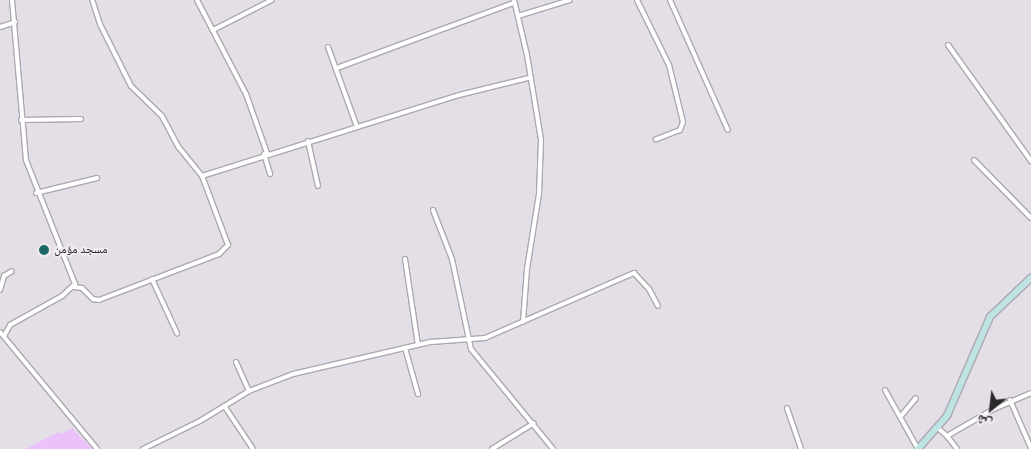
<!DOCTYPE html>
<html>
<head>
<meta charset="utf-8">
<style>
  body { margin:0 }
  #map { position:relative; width:1031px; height:449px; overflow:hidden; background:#e4dee6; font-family:"Archivo Narrow","Noto Naskh Arabic",sans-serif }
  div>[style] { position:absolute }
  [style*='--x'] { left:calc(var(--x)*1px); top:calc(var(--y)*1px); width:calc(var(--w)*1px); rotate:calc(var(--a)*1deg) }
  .green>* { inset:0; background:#ebc1fb }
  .roads { filter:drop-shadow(1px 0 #ada8af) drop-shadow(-1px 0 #ada8af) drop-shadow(0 1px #ada8af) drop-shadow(0 -1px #ada8af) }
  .street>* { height:4px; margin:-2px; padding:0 2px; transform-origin:2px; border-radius:2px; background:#fff }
  .secondary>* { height:5.5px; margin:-2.75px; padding:0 2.75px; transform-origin:2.75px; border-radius:2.75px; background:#bde4e3 }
  .dots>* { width:14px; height:14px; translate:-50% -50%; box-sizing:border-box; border:2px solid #f1ebf3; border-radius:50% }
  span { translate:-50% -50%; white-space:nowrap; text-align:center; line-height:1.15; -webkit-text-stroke:4px #f1ebf3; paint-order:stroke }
  .poi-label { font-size:12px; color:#2b292c }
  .left { translate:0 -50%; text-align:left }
  .north { position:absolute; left:966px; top:384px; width:50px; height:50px; -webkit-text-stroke:4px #f1ebf3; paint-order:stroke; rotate:209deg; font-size:14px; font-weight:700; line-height:20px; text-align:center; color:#2b292c }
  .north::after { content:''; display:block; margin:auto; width:18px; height:22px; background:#2b292c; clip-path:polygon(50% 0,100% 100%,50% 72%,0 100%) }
</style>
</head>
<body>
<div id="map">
  <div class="green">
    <div style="clip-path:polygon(72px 428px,92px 449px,26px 449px,58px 432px,62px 434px)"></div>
  </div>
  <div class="roads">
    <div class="street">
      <div style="--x:197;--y:0;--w:106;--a:62.5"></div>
      <div style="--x:246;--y:94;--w:63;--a:70.4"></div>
      <div style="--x:514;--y:0;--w:57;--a:76.7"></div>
      <div style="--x:527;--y:55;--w:86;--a:80.6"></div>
      <div style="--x:541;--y:140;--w:54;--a:92.1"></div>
      <div style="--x:539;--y:194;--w:76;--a:99.1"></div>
      <div style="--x:527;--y:269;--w:53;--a:94.3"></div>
      <div style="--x:637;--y:0;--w:72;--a:63.8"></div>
      <div style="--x:669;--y:65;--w:59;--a:76.2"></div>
      <div style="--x:683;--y:122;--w:9;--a:111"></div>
      <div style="--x:680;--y:130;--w:26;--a:159"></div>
      <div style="--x:670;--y:0;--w:142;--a:66"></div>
      <div style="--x:518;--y:16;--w:54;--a:-17.1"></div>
      <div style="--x:0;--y:27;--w:16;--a:-18"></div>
      <div style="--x:213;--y:30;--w:66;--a:-27"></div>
      <div style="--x:948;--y:45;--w:143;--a:54.4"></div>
      <div style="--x:328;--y:47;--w:85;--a:70.1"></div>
      <div style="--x:337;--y:68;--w:189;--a:-20.2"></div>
      <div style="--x:21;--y:120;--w:60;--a:-1"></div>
      <div style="--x:308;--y:141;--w:46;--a:77.5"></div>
      <div style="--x:264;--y:154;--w:21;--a:73"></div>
      <div style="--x:974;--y:160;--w:81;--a:45.5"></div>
      <div style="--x:202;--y:176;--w:269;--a:-17.5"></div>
      <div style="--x:459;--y:95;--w:71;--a:-13.8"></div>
      <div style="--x:36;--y:193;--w:63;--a:-13.8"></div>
      <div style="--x:433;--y:210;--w:53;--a:68.8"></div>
      <div style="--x:452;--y:259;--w:92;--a:78.1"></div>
      <div style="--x:471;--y:349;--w:129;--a:50.6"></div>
      <div style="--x:405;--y:259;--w:87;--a:81.4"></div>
      <div style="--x:152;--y:279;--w:60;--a:65.2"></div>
      <div style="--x:74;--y:287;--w:8;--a:7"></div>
      <div style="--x:82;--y:288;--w:16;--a:45"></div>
      <div style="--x:93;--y:299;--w:6;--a:9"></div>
      <div style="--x:99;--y:300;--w:129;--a:-21"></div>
      <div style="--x:219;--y:254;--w:13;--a:-45"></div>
      <div style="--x:228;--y:245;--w:74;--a:-110.6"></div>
      <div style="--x:202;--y:176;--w:36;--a:-129"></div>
      <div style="--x:179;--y:148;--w:36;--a:-118"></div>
      <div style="--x:162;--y:116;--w:43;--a:-135.9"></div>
      <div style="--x:131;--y:86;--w:69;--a:-116.6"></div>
      <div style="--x:100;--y:24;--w:25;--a:-108"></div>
      <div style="--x:0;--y:290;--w:15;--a:-74"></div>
      <div style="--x:4;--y:276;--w:9;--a:-32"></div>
      <div style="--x:0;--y:332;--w:152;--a:50.3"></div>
      <div style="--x:4;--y:336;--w:13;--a:-61"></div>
      <div style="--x:10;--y:325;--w:60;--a:-29.1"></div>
      <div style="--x:62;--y:296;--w:18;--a:-43"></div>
      <div style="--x:75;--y:284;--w:133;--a:-111.6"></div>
      <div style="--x:26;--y:160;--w:161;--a:-95"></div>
      <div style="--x:405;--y:348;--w:48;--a:74.2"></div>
      <div style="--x:236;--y:362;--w:32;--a:66"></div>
      <div style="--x:885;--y:390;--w:68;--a:60.8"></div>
      <div style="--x:1010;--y:400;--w:52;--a:66.4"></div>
      <div style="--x:225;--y:407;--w:50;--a:56.3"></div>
      <div style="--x:787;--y:408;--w:43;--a:71.1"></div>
      <div style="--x:901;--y:416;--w:23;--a:-50"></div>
      <div style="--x:939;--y:429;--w:11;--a:41"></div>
      <div style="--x:947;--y:436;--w:54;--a:-29.9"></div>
      <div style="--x:994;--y:409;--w:40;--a:-23.4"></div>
      <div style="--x:947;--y:436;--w:16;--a:52"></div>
      <div style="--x:143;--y:449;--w:64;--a:-26.2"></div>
      <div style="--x:200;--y:421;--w:57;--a:-31.5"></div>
      <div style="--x:249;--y:391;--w:47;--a:-21.1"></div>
      <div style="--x:293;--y:374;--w:142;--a:-13.1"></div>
      <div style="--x:431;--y:342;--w:54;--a:-4.2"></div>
      <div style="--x:485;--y:338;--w:163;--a:-23.6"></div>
      <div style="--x:634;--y:273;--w:22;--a:47"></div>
      <div style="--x:649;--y:289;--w:19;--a:62"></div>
      <div style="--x:492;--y:449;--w:49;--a:-31.8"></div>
    </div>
    <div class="secondary">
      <div style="--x:918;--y:449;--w:44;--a:-48.7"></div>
      <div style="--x:947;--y:416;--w:108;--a:-66.5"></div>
      <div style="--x:990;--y:317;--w:57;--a:-43.6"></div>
    </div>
  </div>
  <div class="dots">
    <div style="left:44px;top:250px;background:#1b6866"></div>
  </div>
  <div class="poi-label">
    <span class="left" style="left:54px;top:250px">مسجد مؤمن</span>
  </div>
  <div class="north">ش</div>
</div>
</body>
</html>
